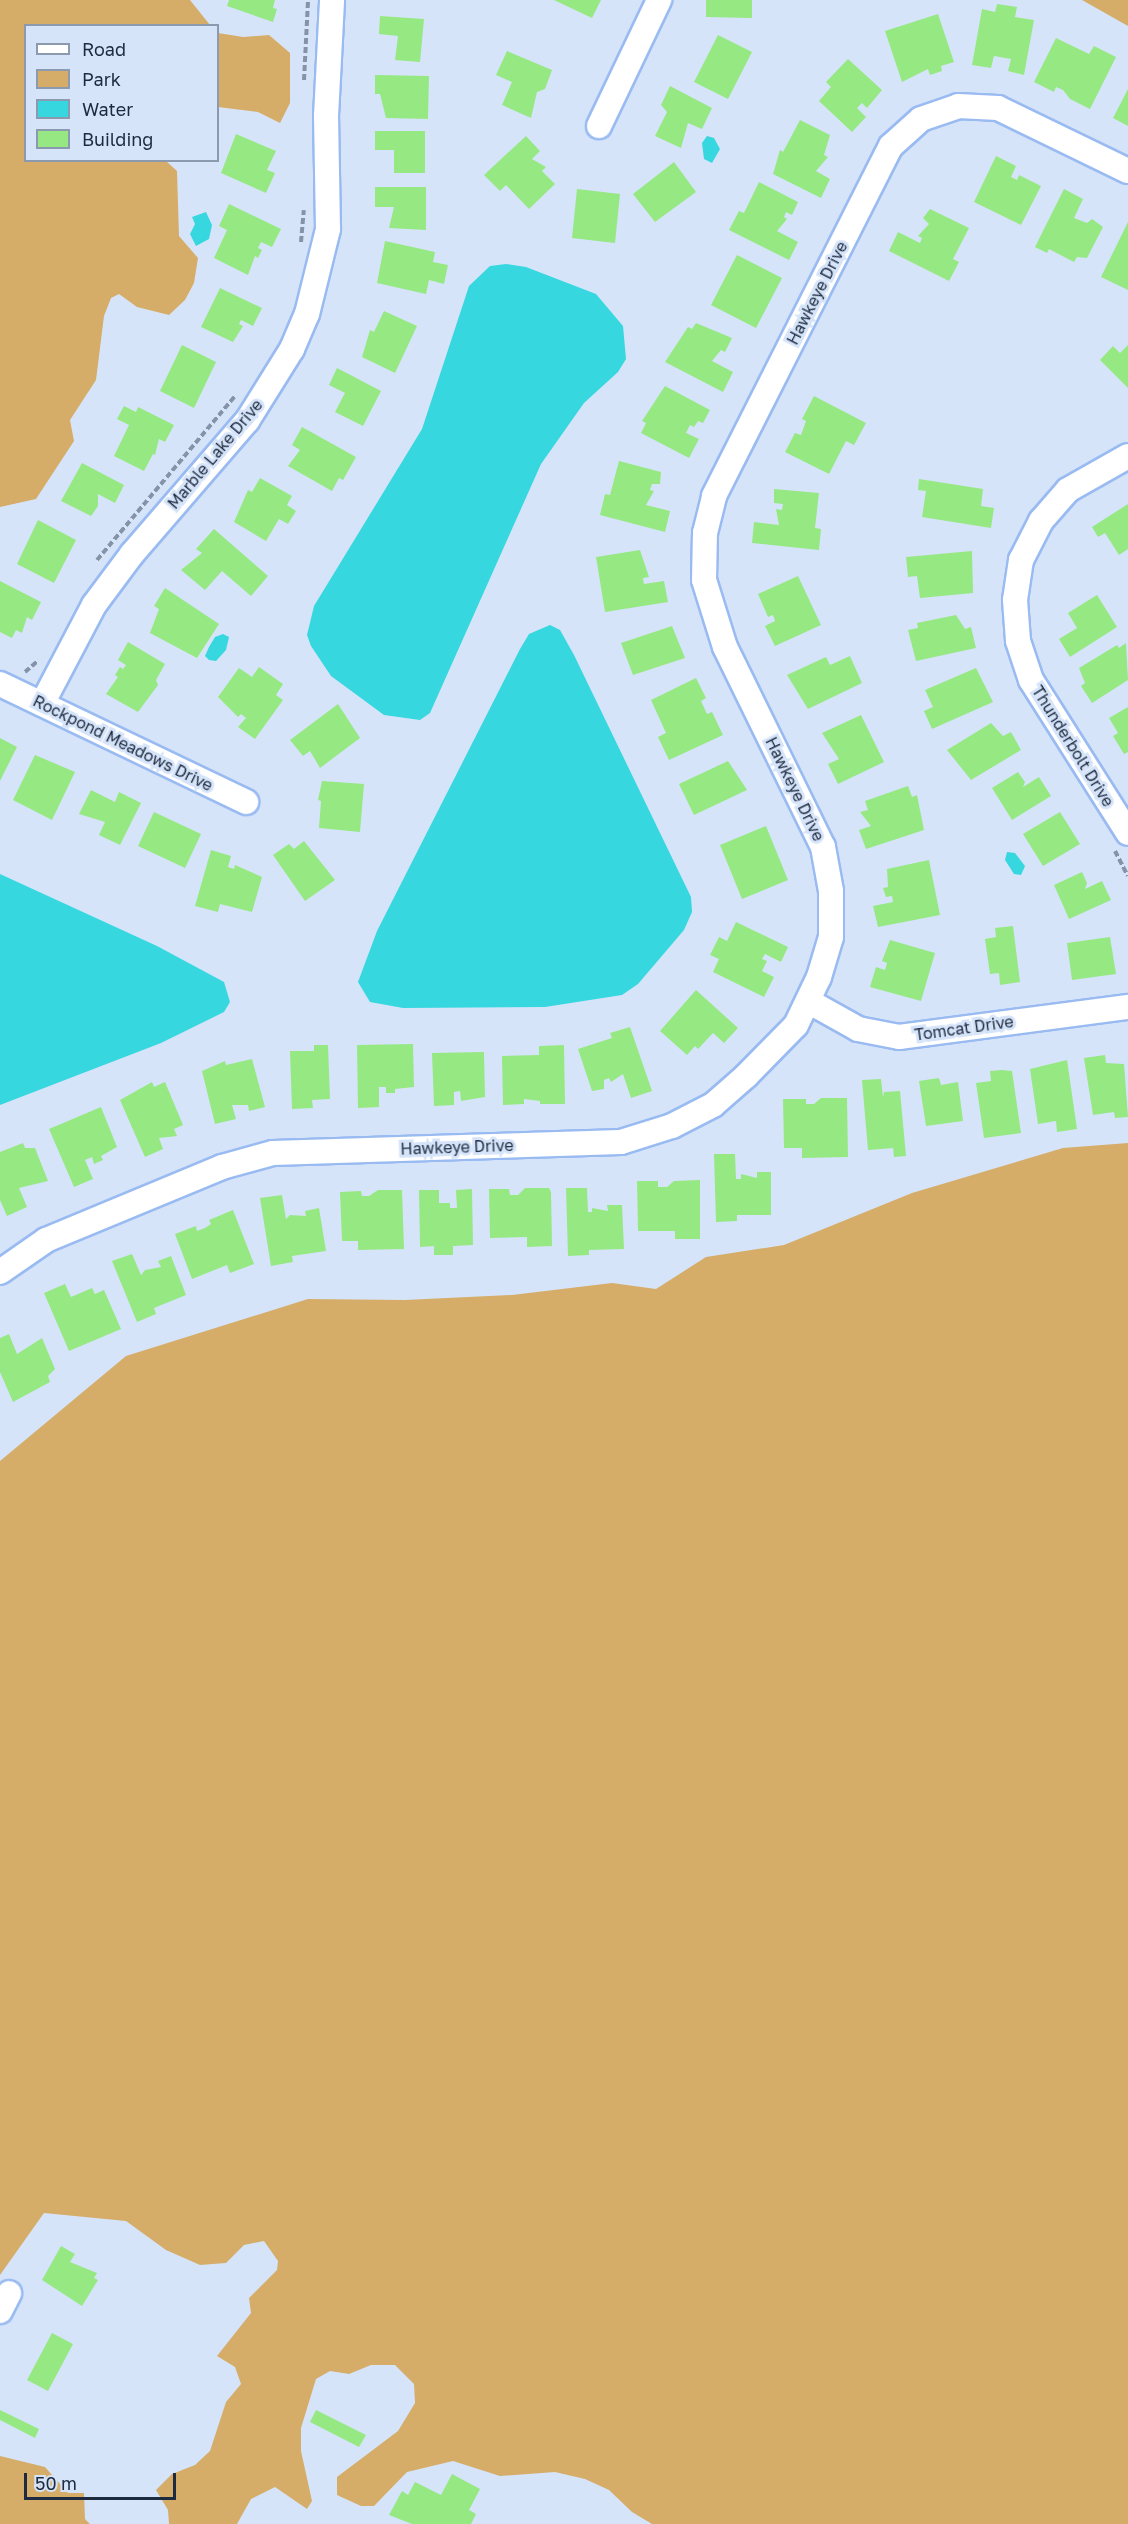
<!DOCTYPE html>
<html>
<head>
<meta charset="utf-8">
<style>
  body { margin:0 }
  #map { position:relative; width:1128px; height:2524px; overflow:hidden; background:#d6e4fa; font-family:"Golos Text",sans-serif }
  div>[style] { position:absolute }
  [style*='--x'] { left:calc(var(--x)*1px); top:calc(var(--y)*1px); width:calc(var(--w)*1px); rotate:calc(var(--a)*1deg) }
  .green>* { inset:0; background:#d5ad68 }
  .water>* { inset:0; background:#36d7de }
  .building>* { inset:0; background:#96e882 }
  .path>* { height:4px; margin-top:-2px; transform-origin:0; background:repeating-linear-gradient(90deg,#8593a9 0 6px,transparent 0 9px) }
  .roads { filter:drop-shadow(2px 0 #99bbf1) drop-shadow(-2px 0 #99bbf1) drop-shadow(0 2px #99bbf1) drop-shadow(0 -2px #99bbf1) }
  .minor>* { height:24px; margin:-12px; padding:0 12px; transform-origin:12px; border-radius:12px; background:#fff }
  span { translate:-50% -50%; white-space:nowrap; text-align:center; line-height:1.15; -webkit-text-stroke:6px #d6e4fa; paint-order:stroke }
  .street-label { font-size:16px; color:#1d2a3f }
  .legend { position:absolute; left:24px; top:24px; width:195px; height:138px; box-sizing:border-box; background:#d6e4fa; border:2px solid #8c9aaf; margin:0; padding:8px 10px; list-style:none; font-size:18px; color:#1d2a3f }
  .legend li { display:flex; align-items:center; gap:12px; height:30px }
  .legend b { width:30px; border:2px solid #8c9aaf }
  .scale { position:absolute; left:24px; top:2473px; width:152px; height:27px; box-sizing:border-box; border:3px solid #1d2a3f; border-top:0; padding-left:8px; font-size:18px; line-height:21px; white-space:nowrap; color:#1d2a3f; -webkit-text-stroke:4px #d6e4fa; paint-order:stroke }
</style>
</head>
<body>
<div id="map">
  <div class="green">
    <div style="clip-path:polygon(0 0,190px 0,210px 25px,26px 26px,26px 160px,166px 161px,177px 171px,179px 236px,198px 258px,194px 283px,185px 300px,169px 315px,137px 307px,119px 294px,111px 298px,104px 316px,96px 380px,70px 420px,74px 441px,36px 499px,0 507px)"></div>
    <div style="clip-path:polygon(1082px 0,1128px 0,1128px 26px)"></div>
    <div style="clip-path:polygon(218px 33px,243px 37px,269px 35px,290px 53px,290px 103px,280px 123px,258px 112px,218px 107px)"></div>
    <div style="clip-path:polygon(1128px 1143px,1128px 2524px,652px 2524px,632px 2512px,609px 2490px,585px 2479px,555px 2472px,500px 2476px,453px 2461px,407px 2472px,374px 2506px,361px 2506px,337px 2495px,337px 2477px,398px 2431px,415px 2403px,414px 2384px,395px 2365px,371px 2365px,349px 2374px,330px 2371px,316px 2379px,301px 2428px,301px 2451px,312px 2501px,307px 2509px,275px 2487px,251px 2499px,237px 2524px,169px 2524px,168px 2510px,156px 2490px,172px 2474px,195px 2465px,210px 2451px,226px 2402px,241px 2384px,235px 2367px,217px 2356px,251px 2313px,249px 2298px,277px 2270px,278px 2261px,264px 2241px,244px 2245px,226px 2263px,200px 2265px,166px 2250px,126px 2221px,44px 2213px,0 2275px,0 1461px,126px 1356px,308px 1299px,405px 1300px,512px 1295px,612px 1283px,656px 1289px,706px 1257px,784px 1245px,912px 1193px,1063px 1148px)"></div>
    <div style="clip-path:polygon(0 2456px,45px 2467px,68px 2493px,84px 2493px,85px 2519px,90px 2524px,0 2524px)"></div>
  </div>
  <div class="water">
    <div style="clip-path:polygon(707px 136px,714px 138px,720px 149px,712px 163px,704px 159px,702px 143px)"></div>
    <div style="clip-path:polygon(206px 212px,212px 225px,209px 239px,196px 246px,190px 234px,195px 224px,192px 217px)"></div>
    <div style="clip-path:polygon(506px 264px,526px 267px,596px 294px,623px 326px,626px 359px,618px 372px,584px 403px,541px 464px,430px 713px,420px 720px,384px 715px,331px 676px,311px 646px,307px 635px,314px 606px,422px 429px,469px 286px,490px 266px)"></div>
    <div style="clip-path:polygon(550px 625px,560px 630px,574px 655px,691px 897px,692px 912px,684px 930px,638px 984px,622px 995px,545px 1007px,403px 1008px,370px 1002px,358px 982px,377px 931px,520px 649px,529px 634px)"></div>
    <div style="clip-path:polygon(223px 634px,229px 637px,226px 650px,216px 661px,209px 660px,205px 656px,209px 647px,215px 637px)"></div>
    <div style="clip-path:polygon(1007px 852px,1015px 853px,1025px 866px,1021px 875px,1014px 874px,1005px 860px)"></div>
    <div style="clip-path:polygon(0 874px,157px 946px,224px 982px,230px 1002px,224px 1012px,161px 1043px,0 1105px)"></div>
  </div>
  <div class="building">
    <div style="clip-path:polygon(229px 0,275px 0,273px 8px,277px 9px,273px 22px,227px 6px)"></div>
    <div style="clip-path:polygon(554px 0,601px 0,592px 18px)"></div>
    <div style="clip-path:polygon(706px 0,752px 0,752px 18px,706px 17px)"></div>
    <div style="clip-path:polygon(997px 4px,1017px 7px,1015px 17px,1034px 20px,1024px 75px,1008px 71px,1011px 59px,994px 56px,991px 68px,972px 65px,982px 9px,995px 12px)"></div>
    <div style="clip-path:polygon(938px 14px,954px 62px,941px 66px,942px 71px,930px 75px,928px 69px,902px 82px,885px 31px)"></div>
    <div style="clip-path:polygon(380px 16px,424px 19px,420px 62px,395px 60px,398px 36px,379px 34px)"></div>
    <div style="clip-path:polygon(718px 35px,752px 52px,728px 99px,694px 82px)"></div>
    <div style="clip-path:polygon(1056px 38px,1089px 54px,1094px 46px,1116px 57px,1090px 109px,1070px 99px,1063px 90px,1056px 87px,1054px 92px,1034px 82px)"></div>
    <div style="clip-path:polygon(507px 51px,552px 70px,545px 89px,537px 92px,531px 118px,502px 105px,512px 82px,496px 75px)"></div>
    <div style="clip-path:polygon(848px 59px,882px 90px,867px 108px,862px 103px,857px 108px,866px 117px,852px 132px,819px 101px,831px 87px,826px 82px)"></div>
    <div style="clip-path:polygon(375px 75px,429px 76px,428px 119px,386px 118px,380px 94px,375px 94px)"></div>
    <div style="clip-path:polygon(670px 86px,712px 108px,702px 129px,688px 123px,681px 148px,655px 136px,667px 112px,661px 105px)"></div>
    <div style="clip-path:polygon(1128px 89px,1128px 126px,1113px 118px)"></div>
    <div style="clip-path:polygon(800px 120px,830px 135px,824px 155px,828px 157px,816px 171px,830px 179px,821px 198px,773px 174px,780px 150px,783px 152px)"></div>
    <div style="clip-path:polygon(375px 131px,425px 131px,425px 173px,394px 173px,394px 150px,375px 150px)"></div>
    <div style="clip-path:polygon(236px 134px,276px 151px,267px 170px,275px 173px,266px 193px,221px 173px)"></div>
    <div style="clip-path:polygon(526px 136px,540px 151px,532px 159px,546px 167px,542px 171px,555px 184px,529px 209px,506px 185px,500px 191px,484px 175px)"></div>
    <div style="clip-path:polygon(996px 156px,1016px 166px,1011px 177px,1017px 180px,1019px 175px,1041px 186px,1021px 225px,974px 202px)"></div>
    <div style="clip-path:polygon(674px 162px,696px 192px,655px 222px,633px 194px)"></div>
    <div style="clip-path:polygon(759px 182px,798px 202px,792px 215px,786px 212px,784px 217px,787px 219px,777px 231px,798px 242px,789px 260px,729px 230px,739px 211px,744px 213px)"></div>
    <div style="clip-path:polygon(375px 187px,426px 187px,426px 230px,389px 228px,394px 207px,375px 207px)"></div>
    <div style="clip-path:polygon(577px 189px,620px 194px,615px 243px,572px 238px)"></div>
    <div style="clip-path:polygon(1064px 189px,1083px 199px,1074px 218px,1087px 223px,1092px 219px,1103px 227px,1087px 258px,1077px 257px,1074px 262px,1049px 249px,1047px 253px,1035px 247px)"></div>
    <div style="clip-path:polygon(229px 204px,281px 229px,272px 247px,261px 242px,258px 248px,262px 250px,258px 258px,255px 256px,248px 275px,214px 258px,227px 230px,219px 226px)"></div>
    <div style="clip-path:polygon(930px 209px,969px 228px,953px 259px,959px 262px,949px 281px,889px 251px,898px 232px,920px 243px,922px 238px,918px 236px,929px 224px,923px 218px)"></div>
    <div style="clip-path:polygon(1128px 222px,1128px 290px,1101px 277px)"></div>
    <div style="clip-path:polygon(385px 241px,435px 252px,433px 262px,448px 265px,444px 284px,429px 280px,426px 294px,377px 283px)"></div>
    <div style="clip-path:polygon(737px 255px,782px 278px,756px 328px,711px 305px)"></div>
    <div style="clip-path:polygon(220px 288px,262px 308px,253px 326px,241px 320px,239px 324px,243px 326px,233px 342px,201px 327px)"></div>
    <div style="clip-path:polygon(384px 311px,417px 326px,395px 373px,362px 357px,370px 330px,374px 332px)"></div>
    <div style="clip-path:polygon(696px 323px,732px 338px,725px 352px,721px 350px,712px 361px,733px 372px,723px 392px,665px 362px,688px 327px,692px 329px)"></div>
    <div style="clip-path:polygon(182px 345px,216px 362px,194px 408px,160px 391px)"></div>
    <div style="clip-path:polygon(1128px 345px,1128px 388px,1100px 360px,1113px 346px,1120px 353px)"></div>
    <div style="clip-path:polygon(337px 368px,381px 391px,363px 426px,335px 412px,345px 393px,329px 385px)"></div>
    <div style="clip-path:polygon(665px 386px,710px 410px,703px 423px,698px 421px,694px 427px,690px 425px,686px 433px,699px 439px,689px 458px,641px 433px,646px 423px,642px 421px)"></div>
    <div style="clip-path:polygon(814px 396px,866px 423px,854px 445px,846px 441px,829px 474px,785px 452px,795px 433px,801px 435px,806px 421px,802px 419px)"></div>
    <div style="clip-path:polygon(124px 406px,136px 412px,138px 407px,174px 425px,165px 442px,159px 439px,155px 455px,153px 454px,144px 471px,114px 456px,129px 425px,117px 419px)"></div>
    <div style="clip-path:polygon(302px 427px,356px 457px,343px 480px,339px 478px,332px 491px,288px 466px,300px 450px,292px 445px)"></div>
    <div style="clip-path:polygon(619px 461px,661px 472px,660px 484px,652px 484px,650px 490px,654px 491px,646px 505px,670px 511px,665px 532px,600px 515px,605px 494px,610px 495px)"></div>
    <div style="clip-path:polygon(82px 463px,124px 485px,115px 503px,98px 494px,98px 506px,91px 516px,61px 501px)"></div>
    <div style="clip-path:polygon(260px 478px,292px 496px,287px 505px,296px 511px,288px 524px,279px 519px,266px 541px,234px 522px,248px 490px,252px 492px)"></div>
    <div style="clip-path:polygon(919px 479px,983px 489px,981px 506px,994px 508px,991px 528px,922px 517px,926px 491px,918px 490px)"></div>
    <div style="clip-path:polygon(774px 489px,819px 493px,815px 528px,821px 529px,819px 550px,752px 543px,754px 522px,779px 525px,776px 509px,782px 510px,783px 504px,774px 503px)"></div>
    <div style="clip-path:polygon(1128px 504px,1128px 549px,1119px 555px,1105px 533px,1098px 537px,1092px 527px)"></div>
    <div style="clip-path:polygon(38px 520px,76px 540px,54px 583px,17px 564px)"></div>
    <div style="clip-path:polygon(214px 529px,268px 576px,251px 596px,222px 571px,205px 590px,181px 570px,202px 553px,196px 549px)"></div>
    <div style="clip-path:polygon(640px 550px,649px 577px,643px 578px,644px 584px,664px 581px,668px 602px,605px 612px,596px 557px)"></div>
    <div style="clip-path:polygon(972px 551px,973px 593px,920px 598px,917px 576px,908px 577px,906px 557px)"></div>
    <div style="clip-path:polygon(798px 576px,821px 625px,775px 646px,765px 626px,775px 621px,773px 615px,768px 617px,758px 594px)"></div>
    <div style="clip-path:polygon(0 581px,41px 602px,32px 620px,27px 617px,22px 633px,16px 630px,12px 638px,0 632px)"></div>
    <div style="clip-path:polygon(165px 588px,219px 624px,197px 658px,150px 633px,159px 609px,154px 606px)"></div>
    <div style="clip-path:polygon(1097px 595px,1117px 627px,1070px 657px,1059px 639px,1077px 628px,1068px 613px)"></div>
    <div style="clip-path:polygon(956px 615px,965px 629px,971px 627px,976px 648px,916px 661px,908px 630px,918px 628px,917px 623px)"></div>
    <div style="clip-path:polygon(672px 626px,685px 658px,633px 675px,621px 643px)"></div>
    <div style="clip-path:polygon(128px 642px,165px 664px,156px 680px,158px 685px,138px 712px,106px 694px,118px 677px,115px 675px,120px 667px,123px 669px,126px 665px,118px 660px)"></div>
    <div style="clip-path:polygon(1126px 643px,1128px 680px,1092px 703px,1081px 686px,1085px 683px,1079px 668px,1117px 645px,1119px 648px)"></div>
    <div style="clip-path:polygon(850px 656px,862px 683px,808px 709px,787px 675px,826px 657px,830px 665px)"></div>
    <div style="clip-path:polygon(259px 667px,283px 684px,276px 695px,283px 700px,255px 739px,238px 727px,246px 718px,241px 714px,238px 717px,218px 697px,239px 668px,252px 677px)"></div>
    <div style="clip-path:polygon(976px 668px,993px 702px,932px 729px,924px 711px,933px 707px,925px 690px)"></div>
    <div style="clip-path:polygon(696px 678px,706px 698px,701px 701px,707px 714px,712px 712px,723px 735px,669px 760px,658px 737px,666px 733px,651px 700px)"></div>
    <div style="clip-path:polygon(338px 704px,360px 738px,320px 768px,310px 751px,303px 756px,290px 740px)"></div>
    <div style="clip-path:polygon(1128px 707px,1128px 752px,1124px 754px,1113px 736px,1118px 733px,1109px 718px)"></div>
    <div style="clip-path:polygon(861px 715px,884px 762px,838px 784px,828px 764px,839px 759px,822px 733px)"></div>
    <div style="clip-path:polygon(991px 723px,1003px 736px,1011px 732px,1021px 750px,971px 780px,947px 750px)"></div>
    <div style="clip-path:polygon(0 738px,17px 747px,0 781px)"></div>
    <div style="clip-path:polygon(35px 755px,75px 772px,52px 820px,13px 800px)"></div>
    <div style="clip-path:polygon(728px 761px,747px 790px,694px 815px,679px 784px)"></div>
    <div style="clip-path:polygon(1018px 772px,1025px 782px,1023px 787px,1039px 777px,1051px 796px,1012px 820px,992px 788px)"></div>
    <div style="clip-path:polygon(322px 781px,364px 784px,360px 832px,319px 828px,321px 801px,318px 800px)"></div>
    <div style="clip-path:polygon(908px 786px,912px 797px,917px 795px,924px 830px,866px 849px,859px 830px,871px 826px,860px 812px,868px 810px,865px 801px)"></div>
    <div style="clip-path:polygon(91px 790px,115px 802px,119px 792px,141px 803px,120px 845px,99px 835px,105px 822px,79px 814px)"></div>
    <div style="clip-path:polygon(154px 812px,201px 834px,185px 868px,138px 846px)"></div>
    <div style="clip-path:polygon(1060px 812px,1080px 844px,1043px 866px,1023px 834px)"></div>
    <div style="clip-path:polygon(766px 826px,788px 880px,742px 899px,720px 845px)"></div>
    <div style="clip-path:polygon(304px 841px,335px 880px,305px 901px,273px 855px,289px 844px,294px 849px)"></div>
    <div style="clip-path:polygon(211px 850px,231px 856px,228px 867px,234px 869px,235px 865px,262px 877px,252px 912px,220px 904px,218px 912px,195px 906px)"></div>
    <div style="clip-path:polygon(929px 860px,940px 915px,878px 927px,873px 906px,893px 902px,892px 896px,886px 897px,883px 888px,888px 887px,887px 869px)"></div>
    <div style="clip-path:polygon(1082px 872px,1087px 883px,1085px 889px,1102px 881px,1111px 900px,1069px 919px,1054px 885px)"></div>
    <div style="clip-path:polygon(736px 922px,788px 947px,781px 962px,765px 954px,762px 959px,767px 961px,762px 971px,774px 977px,764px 997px,713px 972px,719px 959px,710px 955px,719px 937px,727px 941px)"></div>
    <div style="clip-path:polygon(1013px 926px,1020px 982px,1000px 985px,999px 973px,990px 974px,985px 939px,996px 937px,995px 928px)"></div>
    <div style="clip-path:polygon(1110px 937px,1116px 974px,1072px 980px,1067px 943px)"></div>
    <div style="clip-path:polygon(890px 940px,935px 953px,921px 1001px,870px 987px,876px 967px,885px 970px,887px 963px,882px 961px)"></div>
    <div style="clip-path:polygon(696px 990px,738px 1028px,724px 1043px,713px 1033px,698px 1049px,695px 1046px,687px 1055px,660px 1031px)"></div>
    <div style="clip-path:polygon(630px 1027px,652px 1091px,631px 1098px,623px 1074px,611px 1082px,609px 1078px,604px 1080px,604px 1089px,592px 1091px,578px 1049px,612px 1038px,610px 1033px)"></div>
    <div style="clip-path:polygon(413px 1044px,414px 1087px,395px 1089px,395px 1093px,386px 1093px,386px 1087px,379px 1087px,379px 1107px,358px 1108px,357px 1045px)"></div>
    <div style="clip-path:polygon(314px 1045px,328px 1045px,330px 1099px,312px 1100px,313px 1108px,292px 1109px,290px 1051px,314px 1051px)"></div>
    <div style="clip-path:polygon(564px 1045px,565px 1104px,540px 1104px,540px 1101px,524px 1099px,524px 1104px,503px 1105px,502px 1056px,539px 1055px,539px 1046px)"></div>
    <div style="clip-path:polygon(484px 1052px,485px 1097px,461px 1101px,460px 1091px,454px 1092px,454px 1105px,434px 1106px,432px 1053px)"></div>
    <div style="clip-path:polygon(1105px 1055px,1106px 1063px,1124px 1064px,1128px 1117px,1115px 1118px,1114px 1112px,1093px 1115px,1084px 1058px)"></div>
    <div style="clip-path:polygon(252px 1059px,265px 1107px,249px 1111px,248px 1105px,232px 1105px,236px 1119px,215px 1124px,202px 1071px,225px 1061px,226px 1065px)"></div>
    <div style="clip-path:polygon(1067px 1060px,1077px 1129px,1057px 1132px,1056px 1121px,1038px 1124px,1030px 1069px)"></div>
    <div style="clip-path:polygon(1002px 1070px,1012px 1071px,1021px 1133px,984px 1138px,976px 1083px,991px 1081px,990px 1071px)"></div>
    <div style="clip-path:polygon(939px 1078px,941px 1085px,958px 1082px,963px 1121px,926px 1126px,919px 1081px)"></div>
    <div style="clip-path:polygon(881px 1079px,883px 1097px,884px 1092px,900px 1091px,906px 1156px,894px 1157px,893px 1148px,868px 1150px,862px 1080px)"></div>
    <div style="clip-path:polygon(152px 1082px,154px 1087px,165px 1082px,183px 1125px,174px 1129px,177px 1136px,159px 1138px,163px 1149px,145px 1157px,120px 1100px)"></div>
    <div style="clip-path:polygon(821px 1098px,847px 1098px,848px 1157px,802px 1158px,802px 1148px,784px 1148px,783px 1099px,806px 1099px,806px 1104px,814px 1104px)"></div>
    <div style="clip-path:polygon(101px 1107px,117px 1147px,101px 1156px,103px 1160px,94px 1164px,92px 1157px,85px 1160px,93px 1179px,74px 1187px,49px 1129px)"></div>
    <div style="clip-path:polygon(23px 1143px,25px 1148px,35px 1148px,48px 1181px,19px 1188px,27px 1207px,7px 1216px,0 1200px,0 1152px)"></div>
    <div style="clip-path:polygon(714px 1154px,735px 1154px,736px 1179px,741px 1179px,741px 1174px,757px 1178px,757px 1172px,771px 1172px,771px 1215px,737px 1215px,737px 1221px,716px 1222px)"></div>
    <div style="clip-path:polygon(700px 1180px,700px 1239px,675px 1239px,675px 1231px,638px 1231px,637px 1181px,658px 1181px,658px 1187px,667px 1187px,674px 1181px)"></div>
    <div style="clip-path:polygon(525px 1188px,549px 1188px,551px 1192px,552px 1246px,527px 1247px,527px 1237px,490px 1238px,489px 1189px,509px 1189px,510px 1195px,518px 1195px)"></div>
    <div style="clip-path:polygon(566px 1188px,587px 1188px,588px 1212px,592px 1212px,592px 1208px,608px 1211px,607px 1205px,622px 1205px,624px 1249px,589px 1250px,589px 1255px,568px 1256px)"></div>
    <div style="clip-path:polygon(472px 1189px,473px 1245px,453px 1246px,453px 1255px,434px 1255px,434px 1246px,420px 1247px,419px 1190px,439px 1190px,439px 1203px,450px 1203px,450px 1208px,457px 1208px,456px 1190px)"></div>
    <div style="clip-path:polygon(378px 1190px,402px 1190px,404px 1249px,358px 1250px,358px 1241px,342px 1241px,340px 1192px,361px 1191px,362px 1196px,369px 1196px)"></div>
    <div style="clip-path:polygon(282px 1195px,286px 1219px,290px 1215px,306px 1216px,305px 1211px,319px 1208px,326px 1251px,292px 1256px,293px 1262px,271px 1266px,260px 1198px)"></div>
    <div style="clip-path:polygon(233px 1210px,254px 1264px,230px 1273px,227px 1265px,192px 1279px,175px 1234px,196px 1226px,197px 1231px,205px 1228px,211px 1224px,209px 1220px)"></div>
    <div style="clip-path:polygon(132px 1254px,141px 1275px,145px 1270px,161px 1267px,158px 1261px,171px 1256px,186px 1295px,154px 1308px,156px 1314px,137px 1322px,112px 1261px)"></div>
    <div style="clip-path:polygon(65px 1284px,71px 1297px,92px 1288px,95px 1294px,104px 1290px,121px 1329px,69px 1351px,44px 1293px)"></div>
    <div style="clip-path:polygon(9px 1334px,17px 1354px,42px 1338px,55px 1369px,48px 1376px,50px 1382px,13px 1402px,0 1372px,0 1338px)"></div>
    <div style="clip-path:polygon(61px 2246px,75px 2254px,70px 2262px,97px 2273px,94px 2278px,98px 2280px,82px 2306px,42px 2280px)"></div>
    <div style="clip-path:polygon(52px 2333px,73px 2344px,48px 2391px,27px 2380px)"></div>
    <div style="clip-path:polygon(0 2410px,39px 2429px,35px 2438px,0 2420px)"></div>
    <div style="clip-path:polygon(316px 2410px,366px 2435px,359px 2447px,310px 2422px)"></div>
    <div style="clip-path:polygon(452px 2474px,480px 2489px,469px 2510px,476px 2514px,471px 2524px,412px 2524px,389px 2515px,402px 2491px,408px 2495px,415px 2482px,441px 2495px)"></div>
  </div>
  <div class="path">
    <div style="--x:304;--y:80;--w:79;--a:-87.1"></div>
    <div style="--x:301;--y:242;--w:32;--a:-85"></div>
    <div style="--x:97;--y:560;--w:214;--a:-49.9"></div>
    <div style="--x:25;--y:672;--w:18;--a:-41"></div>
    <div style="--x:1115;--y:851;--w:28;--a:63"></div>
  </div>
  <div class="roads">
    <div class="minor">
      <div style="--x:599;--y:126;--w:140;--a:-64.5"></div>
      <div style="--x:1128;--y:456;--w:69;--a:150.5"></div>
      <div style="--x:1068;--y:490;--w:41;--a:131.1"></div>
      <div style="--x:1041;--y:521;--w:44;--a:117.1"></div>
      <div style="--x:1021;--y:560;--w:40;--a:98.5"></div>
      <div style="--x:1015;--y:600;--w:41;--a:85.8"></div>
      <div style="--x:1018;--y:641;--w:41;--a:71.6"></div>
      <div style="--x:1031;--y:680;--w:181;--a:57.6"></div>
      <div style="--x:0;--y:684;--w:273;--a:25.6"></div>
      <div style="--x:42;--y:704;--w:112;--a:-62.3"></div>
      <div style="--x:94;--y:605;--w:64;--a:-53.3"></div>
      <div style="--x:132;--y:554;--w:176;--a:-49.2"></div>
      <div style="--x:247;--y:421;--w:85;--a:-58"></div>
      <div style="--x:292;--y:349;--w:38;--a:-67"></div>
      <div style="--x:307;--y:314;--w:88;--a:-76.1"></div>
      <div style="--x:328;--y:229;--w:113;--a:-91"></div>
      <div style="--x:326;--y:116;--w:116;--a:-87"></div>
      <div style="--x:808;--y:1001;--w:57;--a:29.2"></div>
      <div style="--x:858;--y:1029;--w:42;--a:11"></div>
      <div style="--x:899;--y:1037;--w:231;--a:-7.5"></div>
      <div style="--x:0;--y:1272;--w:56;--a:-34.8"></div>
      <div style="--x:46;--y:1240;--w:191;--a:-22.5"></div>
      <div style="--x:222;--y:1167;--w:53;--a:-15.4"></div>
      <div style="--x:273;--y:1153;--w:348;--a:-1.8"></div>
      <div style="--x:621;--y:1142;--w:53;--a:-17.4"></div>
      <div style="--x:672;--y:1126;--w:46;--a:-27.1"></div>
      <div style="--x:713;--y:1105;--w:44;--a:-41.3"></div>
      <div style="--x:746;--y:1076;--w:71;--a:-45.6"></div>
      <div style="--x:796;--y:1025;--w:53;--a:-64.4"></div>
      <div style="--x:819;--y:977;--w:42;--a:-73.3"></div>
      <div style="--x:831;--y:937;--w:46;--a:-90"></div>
      <div style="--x:831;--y:891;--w:45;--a:-100.3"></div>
      <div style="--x:823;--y:847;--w:223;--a:-116.1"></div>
      <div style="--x:725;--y:647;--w:70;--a:-107.4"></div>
      <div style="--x:704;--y:580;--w:47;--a:-88.8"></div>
      <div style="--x:705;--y:533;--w:38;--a:-76"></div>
      <div style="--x:714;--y:496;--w:392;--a:-63.2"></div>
      <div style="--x:891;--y:146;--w:40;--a:-42"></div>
      <div style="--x:921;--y:119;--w:39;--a:-19"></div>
      <div style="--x:958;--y:106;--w:40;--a:2.9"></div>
      <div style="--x:998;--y:108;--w:144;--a:25.9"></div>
      <div style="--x:0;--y:2311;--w:20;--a:-63"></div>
    </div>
  </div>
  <div class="street-label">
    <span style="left:817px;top:293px;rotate:-63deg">Hawkeye Drive</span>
    <span style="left:215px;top:454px;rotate:-50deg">Marble Lake Drive</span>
    <span style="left:123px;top:743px;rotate:26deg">Rockpond Meadows Drive</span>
    <span style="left:1073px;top:746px;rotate:58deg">Thunderbolt Drive</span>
    <span style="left:795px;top:789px;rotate:64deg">Hawkeye Drive</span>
    <span style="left:964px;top:1028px;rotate:-8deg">Tomcat Drive</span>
    <span style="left:457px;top:1147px;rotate:-2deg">Hawkeye Drive</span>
  </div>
  <ul class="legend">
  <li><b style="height:8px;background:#fff"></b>Road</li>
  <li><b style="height:16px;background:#d5ad68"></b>Park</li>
  <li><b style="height:16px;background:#36d7de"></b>Water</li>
  <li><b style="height:16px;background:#96e882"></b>Building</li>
  </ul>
  <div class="scale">50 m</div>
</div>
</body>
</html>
